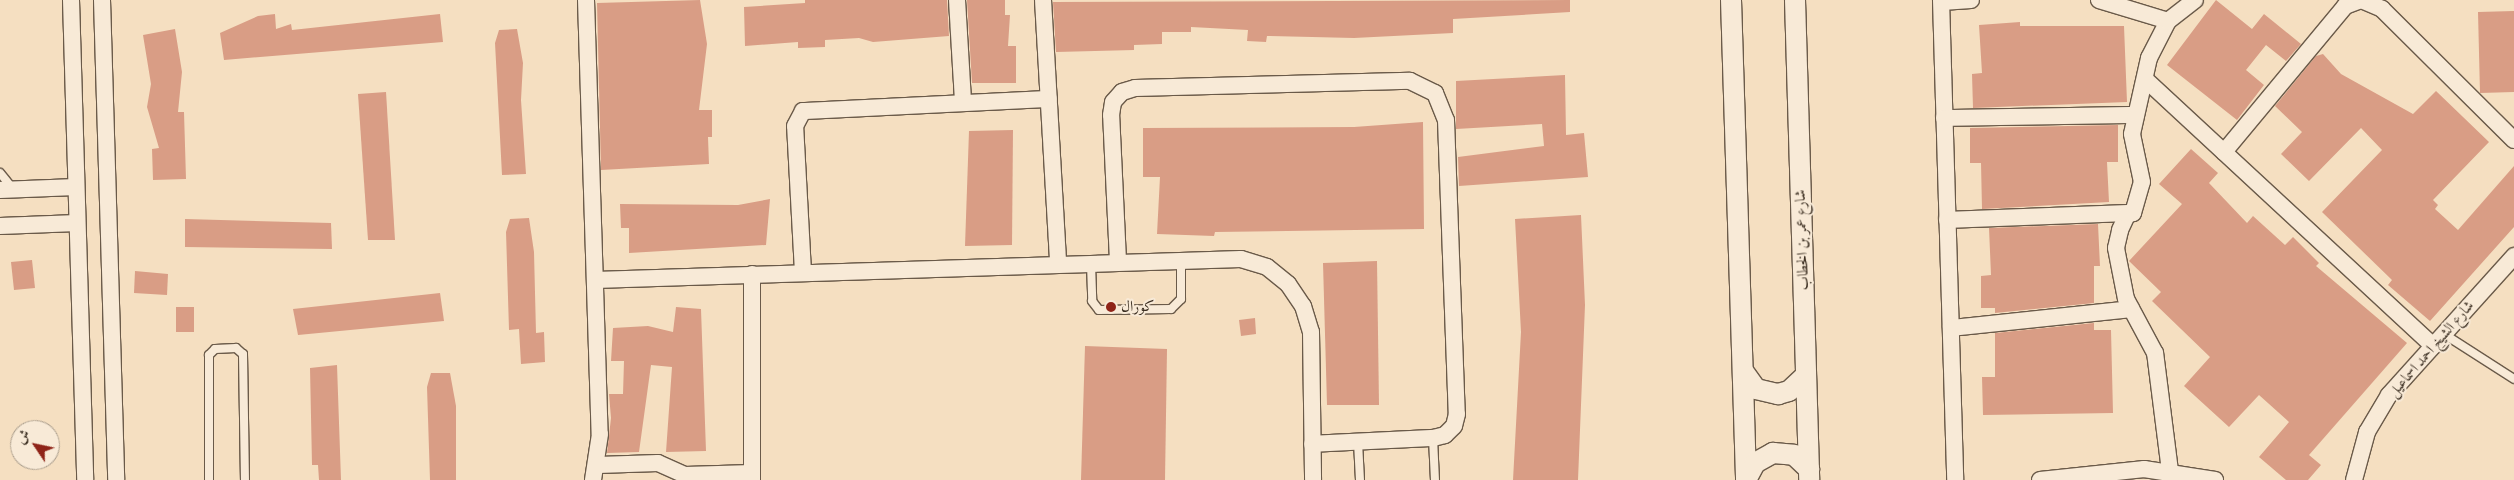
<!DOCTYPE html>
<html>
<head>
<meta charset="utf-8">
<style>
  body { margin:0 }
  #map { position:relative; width:2514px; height:480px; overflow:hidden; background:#f5dfc1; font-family:"IM FELL Double Pica",Amiri,serif }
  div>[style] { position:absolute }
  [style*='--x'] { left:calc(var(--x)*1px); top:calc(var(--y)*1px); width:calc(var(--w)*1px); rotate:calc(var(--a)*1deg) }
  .building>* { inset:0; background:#d99d85 }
  .roads { filter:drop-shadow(1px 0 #6a5a49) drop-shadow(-1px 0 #6a5a49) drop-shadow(0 1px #6a5a49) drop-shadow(0 -1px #6a5a49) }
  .service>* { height:8px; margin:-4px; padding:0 4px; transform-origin:4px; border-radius:4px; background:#f8ead7 }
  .minor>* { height:16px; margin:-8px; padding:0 8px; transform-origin:8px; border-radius:8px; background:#f8ead7 }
  .tertiary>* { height:20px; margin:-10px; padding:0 10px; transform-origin:10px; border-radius:10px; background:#f8ead7 }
  .dots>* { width:14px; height:14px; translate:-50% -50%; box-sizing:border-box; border:2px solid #f8ead7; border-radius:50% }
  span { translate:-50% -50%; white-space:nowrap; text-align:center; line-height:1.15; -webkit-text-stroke:4px #f8ead7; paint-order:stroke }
  .street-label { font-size:15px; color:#3b2e21 }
  .poi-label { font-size:15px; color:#3b2e21 }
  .left { translate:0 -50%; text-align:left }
  .north { position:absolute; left:10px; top:420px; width:50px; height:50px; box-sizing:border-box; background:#f8ead7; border:1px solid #ac9f8e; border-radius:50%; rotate:304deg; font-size:14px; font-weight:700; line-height:20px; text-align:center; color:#3b2e21 }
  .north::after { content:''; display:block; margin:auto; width:18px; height:22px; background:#8f2418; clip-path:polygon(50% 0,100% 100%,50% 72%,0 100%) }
</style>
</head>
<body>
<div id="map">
  <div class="building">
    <div style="clip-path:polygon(700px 0,707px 44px,699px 110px,712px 110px,712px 137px,708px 137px,709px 164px,601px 170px,597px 3px)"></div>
    <div style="clip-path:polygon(805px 0,947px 0,949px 36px,873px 42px,859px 38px,825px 40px,825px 47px,798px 48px,798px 42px,745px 46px,744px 7px,805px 3px)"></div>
    <div style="clip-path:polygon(967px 0,1005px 0,1005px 15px,1010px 15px,1008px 46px,1016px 46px,1016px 83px,972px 83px)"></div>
    <div style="clip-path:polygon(1570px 0,1570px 12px,1453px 19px,1453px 33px,1354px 38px,1267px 36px,1266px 42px,1247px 41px,1248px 30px,1191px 27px,1191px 32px,1162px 32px,1162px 44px,1134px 45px,1134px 50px,1056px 52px,1053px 2px)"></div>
    <div style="clip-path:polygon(2216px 0,2252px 29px,2264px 14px,2301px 44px,2286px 61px,2266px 45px,2246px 70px,2264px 85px,2237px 120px,2167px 65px)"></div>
    <div style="clip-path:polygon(2514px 11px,2514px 92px,2480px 93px,2478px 12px)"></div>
    <div style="clip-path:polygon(275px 14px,276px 29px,291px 24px,292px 30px,440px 14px,443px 42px,224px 60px,220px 33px,258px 16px)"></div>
    <div style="clip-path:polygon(2020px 22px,2020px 26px,2124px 26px,2127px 102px,1973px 108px,1972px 74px,1982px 73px,1979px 25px)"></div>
    <div style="clip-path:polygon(175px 29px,182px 72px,178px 112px,184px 112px,186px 179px,153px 180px,152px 149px,159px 148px,147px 107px,151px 84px,143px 35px)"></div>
    <div style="clip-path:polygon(517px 29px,523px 63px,521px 100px,526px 174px,502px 175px,495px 43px,499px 30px)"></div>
    <div style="clip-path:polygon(2323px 54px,2341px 74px,2413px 114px,2436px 91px,2489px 142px,2433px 200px,2438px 205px,2435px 209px,2458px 230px,2514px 166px,2514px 227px,2430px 321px,2388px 285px,2392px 280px,2322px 212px,2382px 150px,2361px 128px,2309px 181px,2281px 154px,2302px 132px,2275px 106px,2316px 56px)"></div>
    <div style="clip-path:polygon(1565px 75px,1566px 135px,1584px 133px,1588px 177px,1459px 186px,1458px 157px,1544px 146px,1542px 124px,1456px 129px,1456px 81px)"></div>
    <div style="clip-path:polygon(386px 92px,395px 240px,368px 240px,358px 94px)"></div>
    <div style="clip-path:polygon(1423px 122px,1424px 229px,1215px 232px,1214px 236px,1157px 234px,1160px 177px,1143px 177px,1143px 128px,1354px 127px)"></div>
    <div style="clip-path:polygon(2118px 125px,2118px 162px,2107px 162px,2109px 202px,1982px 209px,1981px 163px,1970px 163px,1970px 128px)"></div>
    <div style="clip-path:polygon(1013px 130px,1012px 245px,965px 246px,969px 131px)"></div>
    <div style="clip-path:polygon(2191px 149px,2218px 173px,2209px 183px,2247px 223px,2253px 216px,2285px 245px,2293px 237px,2319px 263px,2316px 266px,2407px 343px,2309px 455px,2321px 465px,2308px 480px,2286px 480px,2259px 457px,2289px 422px,2259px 395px,2229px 427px,2184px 386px,2210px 357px,2152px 301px,2161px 292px,2129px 261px,2182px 204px,2159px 184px)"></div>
    <div style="clip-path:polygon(770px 199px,766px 245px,629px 253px,629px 228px,621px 228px,620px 204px,738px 205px)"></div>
    <div style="clip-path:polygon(1581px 215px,1585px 305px,1578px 480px,1513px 480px,1521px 332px,1515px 219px)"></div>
    <div style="clip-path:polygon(529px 218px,534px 252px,536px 333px,544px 332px,545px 362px,521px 364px,519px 329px,509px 330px,506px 232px,510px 219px)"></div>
    <div style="clip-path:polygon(185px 219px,331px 223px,332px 249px,185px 247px)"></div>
    <div style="clip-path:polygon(2098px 224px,2100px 266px,2094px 266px,2094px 303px,1995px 313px,1995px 308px,1981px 308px,1981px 276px,1991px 275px,1989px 228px)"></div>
    <div style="clip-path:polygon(32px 260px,35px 288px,14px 290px,11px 262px)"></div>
    <div style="clip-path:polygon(1377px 261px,1379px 405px,1327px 405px,1323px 263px)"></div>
    <div style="clip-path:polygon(135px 271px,168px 274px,167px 295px,134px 293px)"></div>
    <div style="clip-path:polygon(440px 293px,444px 321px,298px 335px,293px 309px)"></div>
    <div style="clip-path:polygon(176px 307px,194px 307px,194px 332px,176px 332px)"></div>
    <div style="clip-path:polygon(676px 307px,701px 309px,706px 451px,666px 452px,672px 367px,651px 365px,639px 452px,607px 453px,611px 418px,609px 394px,623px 394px,624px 361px,611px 361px,613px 328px,648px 326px,673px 332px)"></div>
    <div style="clip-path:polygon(1255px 318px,1256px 334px,1241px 336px,1239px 320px)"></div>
    <div style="clip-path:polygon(2094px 323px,2094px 330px,2111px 330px,2113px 413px,1983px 415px,1982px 377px,1995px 377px,1995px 333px)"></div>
    <div style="clip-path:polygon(1085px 346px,1167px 349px,1165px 480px,1081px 480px)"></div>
    <div style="clip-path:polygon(337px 365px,341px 480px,319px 480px,318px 465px,312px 465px,310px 368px)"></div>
    <div style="clip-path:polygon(431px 373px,450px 373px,456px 406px,456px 480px,430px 480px,427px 387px)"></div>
  </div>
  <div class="roads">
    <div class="service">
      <div style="--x:0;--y:173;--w:19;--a:51"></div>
      <div style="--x:1091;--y:264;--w:37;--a:88"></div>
      <div style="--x:1092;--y:301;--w:11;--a:52"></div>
      <div style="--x:1099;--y:310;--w:72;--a:-0.8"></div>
      <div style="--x:1171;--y:309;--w:14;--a:-45"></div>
      <div style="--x:1181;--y:299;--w:38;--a:-90"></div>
      <div style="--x:2444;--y:334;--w:83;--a:32.7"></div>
      <div style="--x:1433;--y:438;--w:42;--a:87.3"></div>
      <div style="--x:1358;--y:442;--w:38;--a:87"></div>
      <div style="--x:209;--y:480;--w:125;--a:-90"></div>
      <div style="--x:209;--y:355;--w:8;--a:-45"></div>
      <div style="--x:215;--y:349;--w:21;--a:-3"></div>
      <div style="--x:236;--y:348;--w:9;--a:41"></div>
      <div style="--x:243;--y:354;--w:126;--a:89.1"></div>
    </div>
    <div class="minor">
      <div style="--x:71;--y:0;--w:480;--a:88.3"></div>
      <div style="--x:102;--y:0;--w:480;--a:88.3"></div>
      <div style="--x:586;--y:0;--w:434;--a:88.2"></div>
      <div style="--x:600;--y:434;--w:47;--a:98.7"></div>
      <div style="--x:957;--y:0;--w:102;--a:86.6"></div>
      <div style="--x:1043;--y:0;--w:262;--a:86.7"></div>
      <div style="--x:1941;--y:0;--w:480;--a:88.3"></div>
      <div style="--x:2099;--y:0;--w:72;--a:16.9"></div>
      <div style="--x:1942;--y:2;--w:29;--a:-4"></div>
      <div style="--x:2145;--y:79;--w:393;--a:42.8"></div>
      <div style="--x:1944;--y:118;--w:192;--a:-0.9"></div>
      <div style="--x:2224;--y:152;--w:190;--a:-50.3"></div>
      <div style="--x:2345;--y:6;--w:17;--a:-21"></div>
      <div style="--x:2361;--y:0;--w:23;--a:23"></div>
      <div style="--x:2382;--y:9;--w:186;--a:44.8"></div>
      <div style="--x:0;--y:190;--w:76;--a:-2.3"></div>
      <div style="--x:1947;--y:220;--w:186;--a:-2.2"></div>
      <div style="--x:0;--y:226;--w:77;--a:-2.2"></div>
      <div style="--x:1118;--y:261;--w:146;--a:-92.7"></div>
      <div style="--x:1111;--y:115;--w:13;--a:-81"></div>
      <div style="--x:1113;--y:102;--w:13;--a:-48"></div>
      <div style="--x:1122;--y:92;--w:14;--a:-17"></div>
      <div style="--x:1135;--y:88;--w:275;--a:-1.5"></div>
      <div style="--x:1410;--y:81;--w:28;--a:26"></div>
      <div style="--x:1435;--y:93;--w:29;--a:68"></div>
      <div style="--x:1446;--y:120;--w:294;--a:87.9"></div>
      <div style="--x:1457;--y:414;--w:12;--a:104"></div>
      <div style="--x:1454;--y:426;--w:13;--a:135"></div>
      <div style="--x:1445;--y:435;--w:12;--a:166"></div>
      <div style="--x:1433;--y:438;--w:121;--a:177.2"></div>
      <div style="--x:803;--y:272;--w:146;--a:-93.1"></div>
      <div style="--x:795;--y:126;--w:17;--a:-62"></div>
      <div style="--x:803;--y:111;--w:246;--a:-2.8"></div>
      <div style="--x:752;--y:274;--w:206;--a:90"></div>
      <div style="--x:595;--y:280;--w:646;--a:-1.86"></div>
      <div style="--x:1241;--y:259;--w:27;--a:17"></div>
      <div style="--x:1267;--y:267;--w:27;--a:39"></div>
      <div style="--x:1288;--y:284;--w:27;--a:56"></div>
      <div style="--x:1303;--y:306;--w:27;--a:73"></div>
      <div style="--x:1311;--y:332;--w:148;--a:89.2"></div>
      <div style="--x:1951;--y:328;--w:181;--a:-6"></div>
      <div style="--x:598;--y:465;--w:60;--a:-1.9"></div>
      <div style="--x:658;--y:463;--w:30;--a:24"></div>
      <div style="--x:685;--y:475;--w:67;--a:-1.7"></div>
      <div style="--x:2170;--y:471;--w:119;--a:-97.2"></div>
      <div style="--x:2155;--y:353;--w:61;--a:-118.2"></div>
      <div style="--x:2126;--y:299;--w:52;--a:-101.1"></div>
      <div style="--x:2116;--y:248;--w:18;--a:-77"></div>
      <div style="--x:2120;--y:230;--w:17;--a:-65"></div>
      <div style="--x:2127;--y:215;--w:6;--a:-18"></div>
      <div style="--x:2133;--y:213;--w:32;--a:-74"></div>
      <div style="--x:2142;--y:182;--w:49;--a:-101.8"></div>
      <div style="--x:2132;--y:134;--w:78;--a:-77.4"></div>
      <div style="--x:2149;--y:58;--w:42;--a:-62.8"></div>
      <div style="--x:2168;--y:21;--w:34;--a:-38"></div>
      <div style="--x:2040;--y:480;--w:105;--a:-6"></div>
      <div style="--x:2144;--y:469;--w:72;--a:8.8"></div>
      <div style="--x:2354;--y:480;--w:50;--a:-74.8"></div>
      <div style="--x:2367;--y:432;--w:43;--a:-59.3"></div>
      <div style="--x:2389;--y:395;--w:187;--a:-48"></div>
    </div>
    <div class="tertiary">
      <div style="--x:1731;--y:0;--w:480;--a:88.2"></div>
      <div style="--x:1795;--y:0;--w:480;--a:88.3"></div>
      <div style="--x:1743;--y:371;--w:22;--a:54"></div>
      <div style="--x:1756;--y:389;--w:23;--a:13"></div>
      <div style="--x:1778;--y:394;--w:11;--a:-15"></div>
      <div style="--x:1789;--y:391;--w:23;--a:-43"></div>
      <div style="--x:1746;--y:480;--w:19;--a:-62"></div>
      <div style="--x:1755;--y:463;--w:21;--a:-29"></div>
      <div style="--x:1773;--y:453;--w:21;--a:5"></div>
      <div style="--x:1794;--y:455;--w:21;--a:43"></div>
    </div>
  </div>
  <div class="dots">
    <div style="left:1111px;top:307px;background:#8f2418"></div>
  </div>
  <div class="street-label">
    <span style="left:1802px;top:240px;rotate:-92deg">شارع عمر بن الخطاب</span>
    <span style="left:2431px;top:349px;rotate:-49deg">شارع الشيخ احمد اسماعيل</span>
  </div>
  <div class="poi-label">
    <span class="left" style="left:1121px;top:307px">كورال</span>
  </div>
  <div class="north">ش</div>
</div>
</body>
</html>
